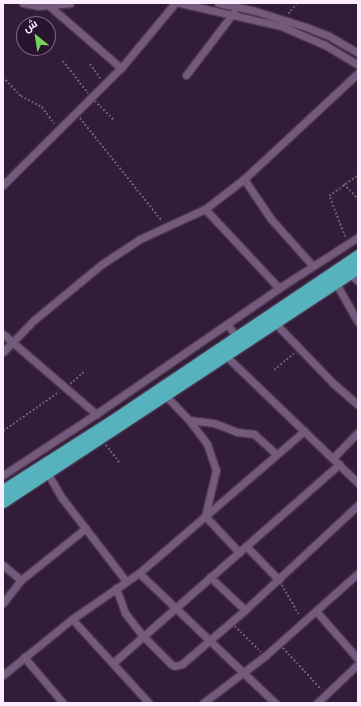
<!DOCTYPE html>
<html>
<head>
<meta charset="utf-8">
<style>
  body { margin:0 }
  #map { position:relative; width:361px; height:706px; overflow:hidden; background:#331c39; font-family:"Source Sans 3",Cairo,sans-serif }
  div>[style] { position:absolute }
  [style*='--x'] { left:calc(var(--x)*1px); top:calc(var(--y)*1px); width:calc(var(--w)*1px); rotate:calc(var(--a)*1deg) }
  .path>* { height:1.5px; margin-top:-0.75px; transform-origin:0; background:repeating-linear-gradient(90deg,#6f5b75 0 2px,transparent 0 4px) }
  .roads { filter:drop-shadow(1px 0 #4c3850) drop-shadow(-1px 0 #4c3850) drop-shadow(0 1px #4c3850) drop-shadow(0 -1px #4c3850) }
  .minor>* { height:7px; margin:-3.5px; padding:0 3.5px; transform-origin:3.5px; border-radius:3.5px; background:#745b7b }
  .trunk>* { height:11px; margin:-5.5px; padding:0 5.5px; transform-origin:5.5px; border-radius:5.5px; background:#56b3be }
  span { translate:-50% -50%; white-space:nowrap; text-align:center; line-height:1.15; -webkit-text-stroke:4px #29132e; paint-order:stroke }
  .frame { position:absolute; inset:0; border:4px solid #fbecff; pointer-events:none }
  .north { position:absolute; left:16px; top:16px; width:40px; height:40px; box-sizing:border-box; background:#29132e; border:1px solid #7d6a82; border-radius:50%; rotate:330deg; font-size:11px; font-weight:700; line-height:16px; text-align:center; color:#fbecff }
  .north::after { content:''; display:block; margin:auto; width:14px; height:18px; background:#74d25c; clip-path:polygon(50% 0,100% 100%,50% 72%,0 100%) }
</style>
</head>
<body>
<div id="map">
  <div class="path">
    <div style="--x:288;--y:14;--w:14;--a:-51"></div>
    <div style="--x:63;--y:61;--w:41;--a:52"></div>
    <div style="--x:90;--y:64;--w:19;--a:54"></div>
    <div style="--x:3;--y:77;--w:26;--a:47"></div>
    <div style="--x:21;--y:96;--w:24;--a:28"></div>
    <div style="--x:42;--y:107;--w:21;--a:53"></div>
    <div style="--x:95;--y:101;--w:27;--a:45"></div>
    <div style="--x:80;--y:118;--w:132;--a:51.5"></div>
    <div style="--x:344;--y:184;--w:21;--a:47"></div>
    <div style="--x:345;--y:237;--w:44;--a:-111.3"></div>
    <div style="--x:329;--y:196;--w:36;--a:-36"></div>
    <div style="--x:274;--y:370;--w:26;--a:-40"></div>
    <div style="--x:70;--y:384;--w:18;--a:-41"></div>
    <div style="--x:3;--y:431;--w:68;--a:-34.9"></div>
    <div style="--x:106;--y:445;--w:23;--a:52"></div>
    <div style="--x:282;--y:585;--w:36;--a:60"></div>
    <div style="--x:235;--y:626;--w:37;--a:45"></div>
    <div style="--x:283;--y:648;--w:56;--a:47.2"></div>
  </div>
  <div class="roads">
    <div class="minor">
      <div style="--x:23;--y:3;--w:15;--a:11"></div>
      <div style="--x:38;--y:6;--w:32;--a:-5"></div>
      <div style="--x:46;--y:3;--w:99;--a:40.9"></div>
      <div style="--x:180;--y:3;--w:104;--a:12.8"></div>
      <div style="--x:281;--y:26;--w:48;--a:23.4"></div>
      <div style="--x:325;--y:45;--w:39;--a:31"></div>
      <div style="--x:218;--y:3;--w:35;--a:12"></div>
      <div style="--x:252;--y:10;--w:57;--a:17.5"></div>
      <div style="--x:306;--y:27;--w:25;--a:21"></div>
      <div style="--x:329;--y:36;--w:34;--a:30"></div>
      <div style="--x:186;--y:75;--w:79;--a:-52.7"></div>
      <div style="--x:244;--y:179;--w:48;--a:56"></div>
      <div style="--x:271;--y:219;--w:63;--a:48.2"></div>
      <div style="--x:3;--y:185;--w:166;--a:-44.8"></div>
      <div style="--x:121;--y:68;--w:85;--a:-50.3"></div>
      <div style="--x:205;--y:209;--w:108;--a:46.9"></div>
      <div style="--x:279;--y:288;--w:94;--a:-32.8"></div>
      <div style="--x:349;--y:273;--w:12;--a:42"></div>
      <div style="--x:334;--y:280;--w:48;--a:60.3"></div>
      <div style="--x:275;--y:323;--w:85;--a:46"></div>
      <div style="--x:334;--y:384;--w:32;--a:41"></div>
      <div style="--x:227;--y:324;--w:15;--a:53"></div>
      <div style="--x:3;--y:334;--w:123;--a:40.7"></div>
      <div style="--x:96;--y:414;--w:111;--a:146.7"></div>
      <div style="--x:3;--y:352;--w:45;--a:-45.9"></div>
      <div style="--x:34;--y:320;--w:88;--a:-39.5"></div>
      <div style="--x:102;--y:264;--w:45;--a:-33.3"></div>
      <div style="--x:140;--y:239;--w:72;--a:-24.8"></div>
      <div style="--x:205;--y:209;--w:49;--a:-37.6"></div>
      <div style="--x:244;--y:179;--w:156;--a:-42.9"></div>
      <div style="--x:226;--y:356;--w:183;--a:43.9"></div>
      <div style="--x:163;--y:393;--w:37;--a:46"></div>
      <div style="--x:189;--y:420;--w:30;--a:53"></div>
      <div style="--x:207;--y:444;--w:28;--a:71"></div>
      <div style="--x:216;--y:470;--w:47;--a:103.4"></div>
      <div style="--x:205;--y:516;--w:50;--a:46.6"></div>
      <div style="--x:96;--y:414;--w:222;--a:-34.5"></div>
      <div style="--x:189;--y:420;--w:25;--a:7"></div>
      <div style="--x:214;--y:423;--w:25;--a:21"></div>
      <div style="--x:237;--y:432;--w:17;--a:7"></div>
      <div style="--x:254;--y:434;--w:30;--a:42"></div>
      <div style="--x:333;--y:458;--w:36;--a:-46"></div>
      <div style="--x:48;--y:474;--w:28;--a:60"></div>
      <div style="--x:62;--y:498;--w:105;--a:52.4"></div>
      <div style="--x:246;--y:546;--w:47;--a:45.9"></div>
      <div style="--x:3;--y:565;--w:23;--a:40"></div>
      <div style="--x:139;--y:573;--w:188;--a:43.7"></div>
      <div style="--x:210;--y:577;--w:48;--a:43.3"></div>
      <div style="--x:116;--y:588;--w:27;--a:70"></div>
      <div style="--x:125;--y:613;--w:29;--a:52"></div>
      <div style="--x:143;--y:636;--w:40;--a:45"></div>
      <div style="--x:171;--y:664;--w:4;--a:27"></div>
      <div style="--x:175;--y:666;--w:7;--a:-16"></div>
      <div style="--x:182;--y:664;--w:83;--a:-40.6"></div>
      <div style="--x:245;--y:610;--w:154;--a:-42.9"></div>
      <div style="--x:3;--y:603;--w:29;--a:-52"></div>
      <div style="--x:21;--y:580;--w:83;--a:-38.7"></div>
      <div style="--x:316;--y:611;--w:64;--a:48.8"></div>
      <div style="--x:72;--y:619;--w:114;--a:47.5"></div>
      <div style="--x:24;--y:657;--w:60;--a:49.7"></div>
      <div style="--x:114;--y:662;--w:300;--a:-41.3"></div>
      <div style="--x:3;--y:675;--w:89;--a:-39.1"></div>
      <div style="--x:72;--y:619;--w:81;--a:-34.5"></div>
      <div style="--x:139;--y:573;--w:218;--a:-40.7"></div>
      <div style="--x:203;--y:703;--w:78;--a:-37.2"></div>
      <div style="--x:265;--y:656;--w:125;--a:-41.7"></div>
      <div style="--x:317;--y:703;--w:57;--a:-43.6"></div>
    </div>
    <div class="trunk">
      <div style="--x:3;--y:490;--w:128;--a:-32.6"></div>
      <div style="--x:111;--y:421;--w:298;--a:-33.9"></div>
      <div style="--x:3;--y:502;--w:425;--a:-33.4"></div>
    </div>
  </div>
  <div class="frame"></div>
  <div class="north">ش</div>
</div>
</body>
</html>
